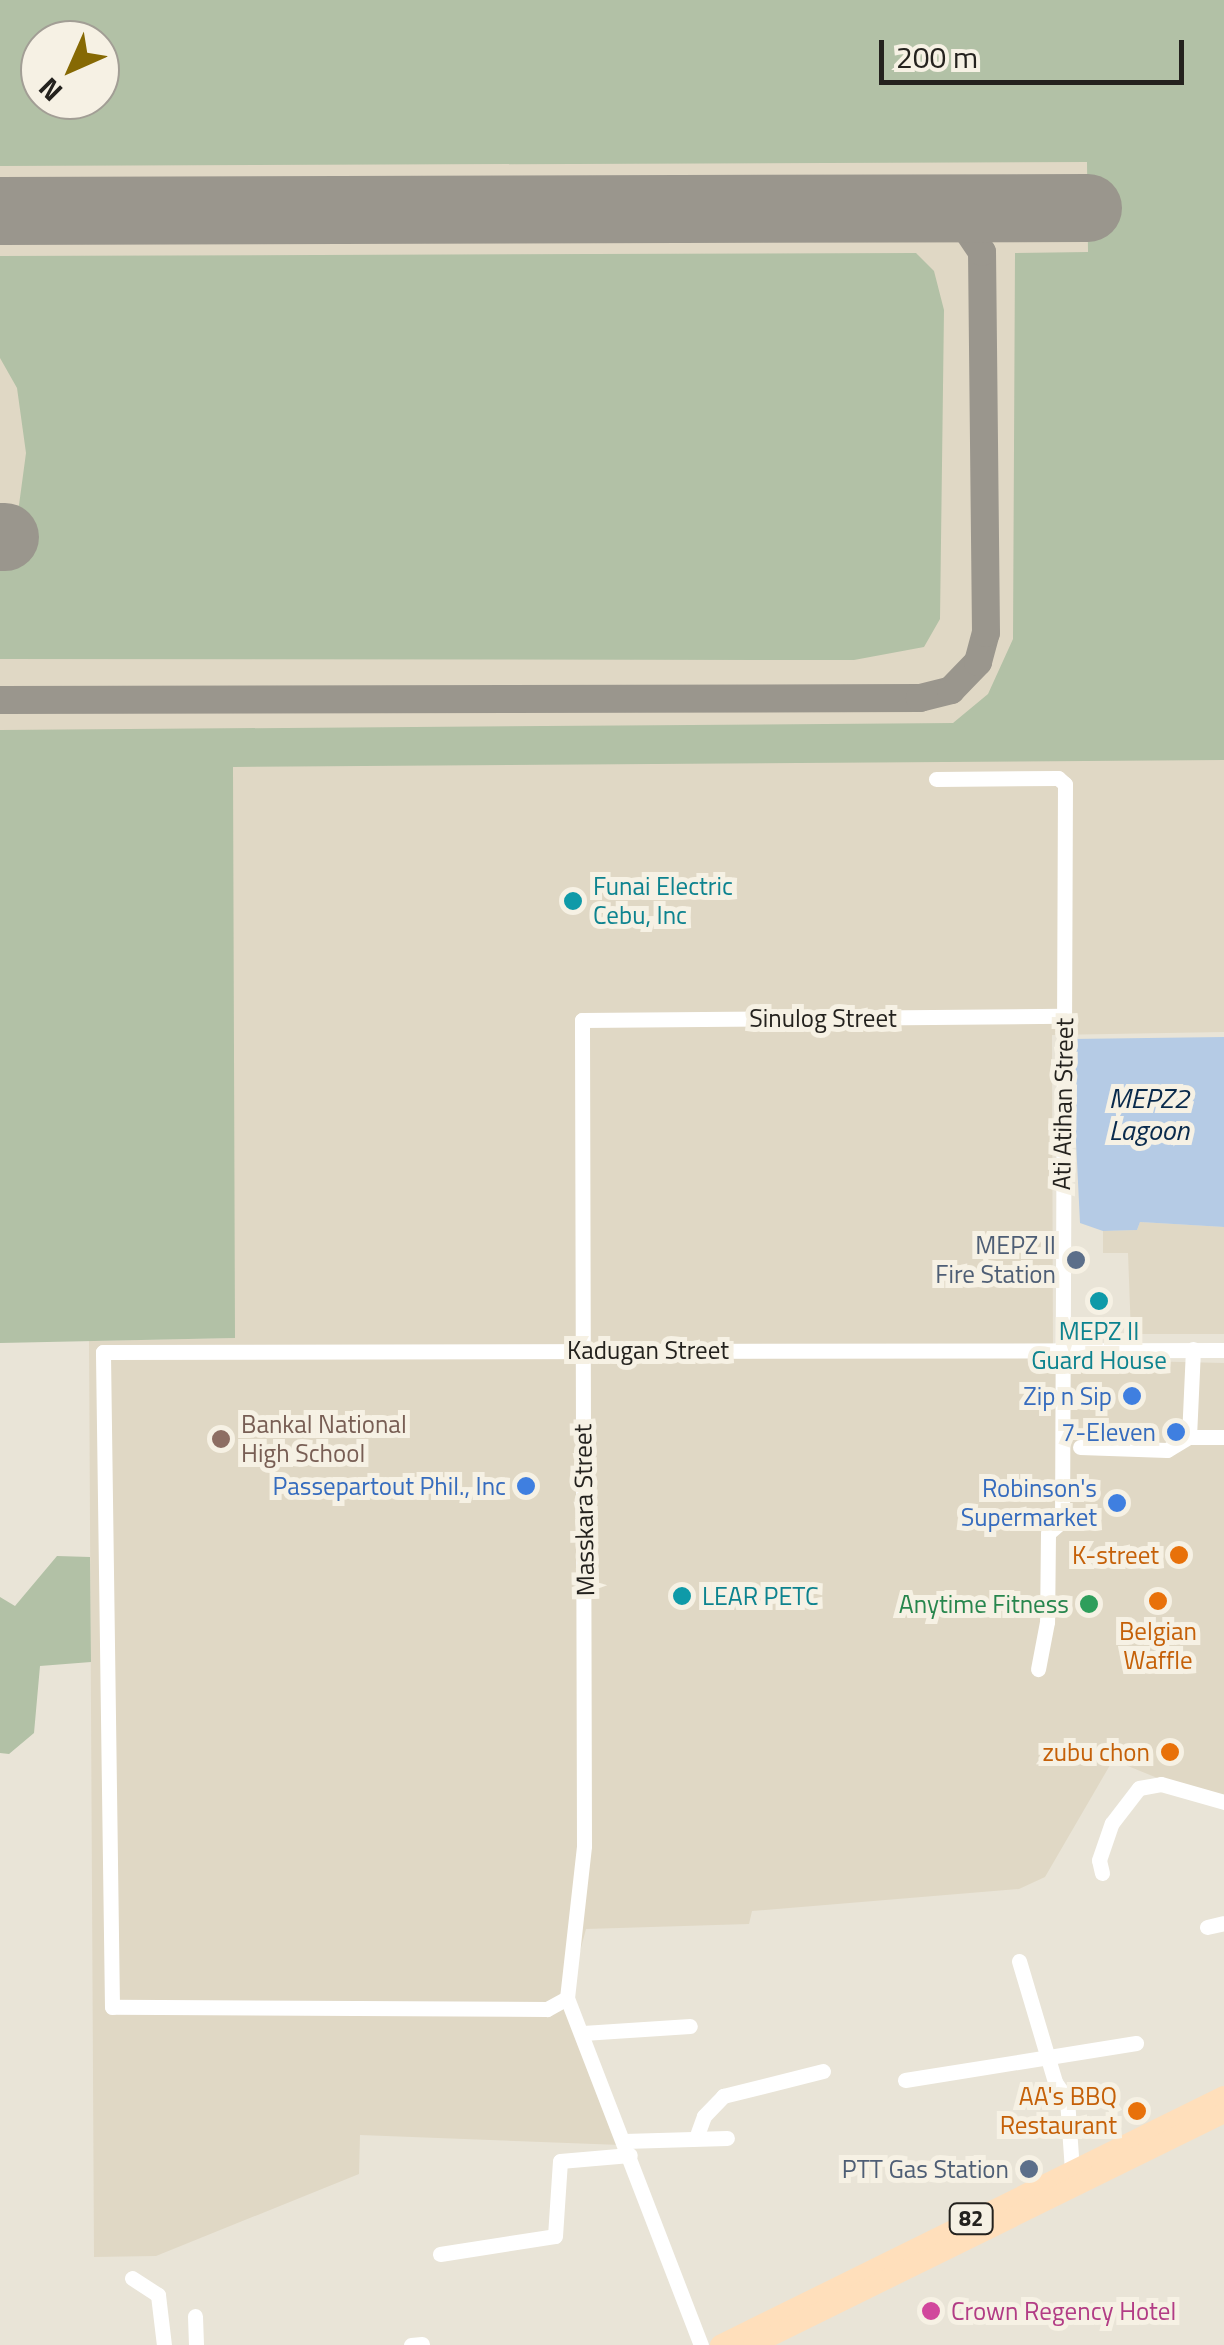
<!DOCTYPE html>
<html>
<head>
<meta charset="utf-8">
<style>
  body { margin:0 }
  #map { position:relative; width:1224px; height:2345px; overflow:hidden; background:#e9e4d7; font-family:"Titillium Web",sans-serif }
  div>[style] { position:absolute }
  [style*='--x'] { left:calc(var(--x)*1px); top:calc(var(--y)*1px); width:calc(var(--w)*1px); rotate:calc(var(--a)*1deg) }
  .built>* { inset:0; background:#e0d8c5 }
  .green>* { inset:0; background:#b2c1a6 }
  .water>* { inset:0; background:#b5cbe5 }
  .taxiway>* { height:28px; margin:-14px; padding:0 14px; transform-origin:14px; border-radius:14px; background:#9a968d }
  .runway>* { height:68px; margin:-34px; padding:0 34px; transform-origin:34px; border-radius:34px; background:#9a968d }
  .minor>* { height:15px; margin:-7.5px; padding:0 7.5px; transform-origin:7.5px; border-radius:7.5px; background:#fff }
  .major>* { height:20px; margin:-10px; padding:0 10px; transform-origin:10px; border-radius:10px; background:#ffdfbb }
  .dots>* { width:28px; height:28px; translate:-50% -50%; box-sizing:border-box; border:5px solid #f6f1e4; border-radius:50% }
  span { translate:-50% -50%; white-space:nowrap; text-align:center; line-height:1.15; -webkit-text-stroke:10px #f6f1e4; paint-order:stroke }
  .shield-label span { padding:2px 8px; background:#f6f1e4; border:2px solid; border-radius:8px; -webkit-text-stroke-width:0 }
  .shield-label { font-size:22px; color:#24221e; font-weight:700 }
  .culture-label { font-size:25px; color:#0d838f }
  .left { translate:0 -50%; text-align:left }
  .street-label { font-size:25px; color:#24221e }
  .service-label { font-size:25px; color:#4e5e75 }
  .right { translate:-100% -50%; text-align:right }
  .shop-label { font-size:25px; color:#366cbe }
  .education-label { font-size:25px; color:#785e54 }
  .food-label { font-size:25px; color:#c56008 }
  .leisure-label { font-size:25px; color:#27864d }
  .hotel-label { font-size:25px; color:#b23c85 }
  .water-label { font-size:28px; color:#092a4c; font-style:italic }
  .north { position:absolute; left:20px; top:20px; width:100px; height:100px; box-sizing:border-box; background:#f6f1e4; border:2px solid #a29e95; border-radius:50%; rotate:225deg; font-size:28px; font-weight:700; line-height:40px; text-align:center; color:#24221e }
  .north::after { content:''; display:block; margin:auto; width:35px; height:45px; background:#866904; clip-path:polygon(50% 0,100% 100%,50% 72%,0 100%) }
  .scale { position:absolute; left:879px; top:40px; width:305px; height:45px; box-sizing:border-box; border:5px solid #24221e; border-top:0; padding-left:12px; font-size:30px; line-height:35px; white-space:nowrap; color:#24221e; -webkit-text-stroke:8px #f6f1e4; paint-order:stroke }
</style>
</head>
<body>
<div id="map">
  <div class="built">
    <div style="clip-path:polygon(evenodd,0 0,1224px 0,1224px 1032px,1052px 1035px,1053px 1359px,1224px 1363px,1224px 1805px,1113px 1760px,1045px 1877px,1019px 1889px,752px 1911px,749px 1924px,586px 1929px,566px 2004px,621px 2145px,360px 2135px,359px 2174px,156px 2256px,94px 2257px,89px 1341px,235px 1338px,0 767px,0 0,40px 40px,100px 40px,100px 100px,40px 100px,40px 40px)"></div>
    <div style="clip-path:polygon(1140px 1222px,1224px 1227px,1224px 1334px,1131px 1334px,1128px 1253px,1103px 1253px,1103px 1231px,1137px 1230px)"></div>
  </div>
  <div class="green">
    <div style="clip-path:polygon(evenodd,0 0,1224px 0,1224px 760px,233px 767px,235px 1338px,0 1343px,0 730px,953px 723px,988px 694px,1013px 639px,1015px 253px,1088px 252px,1087px 162px,0 166px,0 0,40px 40px,100px 40px,100px 100px,40px 100px,40px 40px)"></div>
    <div style="clip-path:polygon(916px 253px,934px 271px,944px 310px,940px 619px,924px 647px,854px 660px,0 659px,0 545px,19px 505px,26px 453px,17px 388px,0 358px,0 256px)"></div>
    <div style="clip-path:polygon(57px 1556px,90px 1557px,91px 1662px,40px 1666px,34px 1733px,9px 1754px,0 1753px,0 1597px,15px 1606px)"></div>
  </div>
  <div class="water">
    <div style="clip-path:polygon(1224px 1037px,1224px 1227px,1140px 1222px,1137px 1230px,1103px 1231px,1080px 1223px,1071px 1039px)"></div>
  </div>
  <div class="taxiway">
    <div style="--x:0;--y:700;--w:920;--a:-0.12"></div>
    <div style="--x:920;--y:698;--w:32;--a:-14"></div>
    <div style="--x:951;--y:690;--w:39;--a:-46"></div>
    <div style="--x:978;--y:662;--w:30;--a:-75"></div>
    <div style="--x:986;--y:633;--w:381;--a:-90.6"></div>
    <div style="--x:982;--y:252;--w:37;--a:-124"></div>
    <div style="--x:961;--y:221;--w:24;--a:-147"></div>
  </div>
  <div class="runway">
    <div style="--x:0;--y:211;--w:1088;--a:-0.16"></div>
    <div style="--x:0;--y:537;--w:5;--a:0"></div>
  </div>
  <div class="minor">
    <div style="--x:936;--y:779;--w:122;--a:-0.5"></div>
    <div style="--x:1058;--y:778;--w:9;--a:41"></div>
    <div style="--x:1065;--y:784;--w:737;--a:90.23"></div>
    <div style="--x:1062;--y:1521;--w:18;--a:139"></div>
    <div style="--x:1048;--y:1533;--w:89;--a:90.6"></div>
    <div style="--x:1047;--y:1622;--w:48;--a:100.8"></div>
    <div style="--x:1189;--y:1437;--w:88;--a:-87.4"></div>
    <div style="--x:1080;--y:1447;--w:87;--a:2"></div>
    <div style="--x:1167;--y:1450;--w:26;--a:-31"></div>
    <div style="--x:1189;--y:1437;--w:35;--a:0"></div>
    <div style="--x:1102;--y:1873;--w:13;--a:-103"></div>
    <div style="--x:1099;--y:1860;--w:39;--a:-71"></div>
    <div style="--x:1112;--y:1823;--w:44;--a:-52.4"></div>
    <div style="--x:1139;--y:1788;--w:22;--a:-10"></div>
    <div style="--x:1161;--y:1784;--w:66;--a:15.9"></div>
    <div style="--x:1207;--y:1927;--w:17;--a:-13"></div>
    <div style="--x:1019;--y:1961;--w:126;--a:73.4"></div>
    <div style="--x:1055;--y:2082;--w:21;--a:55"></div>
    <div style="--x:1067;--y:2099;--w:72;--a:86"></div>
    <div style="--x:567;--y:1998;--w:23;--a:151"></div>
    <div style="--x:547;--y:2009;--w:435;--a:-179.7"></div>
    <div style="--x:112;--y:2007;--w:655;--a:-90.79"></div>
    <div style="--x:103;--y:1352;--w:1121;--a:-0.1"></div>
    <div style="--x:567;--y:1998;--w:153;--a:-83.6"></div>
    <div style="--x:584;--y:1846;--w:826;--a:-90.14"></div>
    <div style="--x:582;--y:1020;--w:482;--a:-0.5"></div>
    <div style="--x:567;--y:1998;--w:372;--a:68.9"></div>
    <div style="--x:583;--y:2033;--w:107;--a:-3.7"></div>
    <div style="--x:905;--y:2080;--w:234;--a:-9.1"></div>
    <div style="--x:696;--y:2138;--w:23;--a:-70"></div>
    <div style="--x:704;--y:2116;--w:28;--a:-46"></div>
    <div style="--x:723;--y:2096;--w:103;--a:-14"></div>
    <div style="--x:624;--y:2141;--w:103;--a:-1.7"></div>
    <div style="--x:440;--y:2254;--w:116;--a:-8.9"></div>
    <div style="--x:555;--y:2236;--w:75;--a:-86.2"></div>
    <div style="--x:560;--y:2161;--w:70;--a:-4.9"></div>
    <div style="--x:132;--y:2278;--w:31;--a:33"></div>
    <div style="--x:158;--y:2295;--w:50;--a:83.2"></div>
    <div style="--x:195;--y:2316;--w:29;--a:88"></div>
    <div style="--x:411;--y:2345;--w:11;--a:-5"></div>
  </div>
  <div class="major">
    <div style="--x:720;--y:2345;--w:562;--a:-26.29"></div>
    <div style="--x:753;--y:2345;--w:525;--a:-26.22"></div>
  </div>
  <div class="dots">
    <div style="left:573px;top:901px;background:#0f9aa8"></div>
    <div style="left:1076px;top:1260px;background:#5c6f8a"></div>
    <div style="left:1099px;top:1301px;background:#0f9aa8"></div>
    <div style="left:1132px;top:1396px;background:#3f7fe0"></div>
    <div style="left:1176px;top:1432px;background:#3f7fe0"></div>
    <div style="left:221px;top:1439px;background:#8d6e63"></div>
    <div style="left:526px;top:1486px;background:#3f7fe0"></div>
    <div style="left:1117px;top:1503px;background:#3f7fe0"></div>
    <div style="left:1179px;top:1555px;background:#e8710a"></div>
    <div style="left:682px;top:1596px;background:#0f9aa8"></div>
    <div style="left:1158px;top:1601px;background:#e8710a"></div>
    <div style="left:1089px;top:1604px;background:#2e9e5b"></div>
    <div style="left:1170px;top:1752px;background:#e8710a"></div>
    <div style="left:1137px;top:2111px;background:#e8710a"></div>
    <div style="left:1029px;top:2169px;background:#5c6f8a"></div>
    <div style="left:931px;top:2311px;background:#d1479c"></div>
  </div>
  <div class="shield-label">
    <span style="left:971px;top:2219px">82</span>
  </div>
  <div class="culture-label">
    <span class="left" style="left:593px;top:901px">Funai Electric<br>Cebu, Inc</span>
    <span style="left:1099px;top:1346px">MEPZ II<br>Guard House</span>
    <span class="left" style="left:702px;top:1596px">LEAR PETC</span>
  </div>
  <div class="street-label">
    <span style="left:823px;top:1018px">Sinulog Street</span>
    <span style="left:1063px;top:1104px;rotate:-89deg">Ati Atihan Street</span>
    <span style="left:648px;top:1350px">Kadugan Street</span>
    <span style="left:584px;top:1510px;rotate:-91deg">Masskara Street</span>
  </div>
  <div class="service-label">
    <span class="right" style="left:1056px;top:1260px">MEPZ II<br>Fire Station</span>
    <span class="right" style="left:1009px;top:2169px">PTT Gas Station</span>
  </div>
  <div class="shop-label">
    <span class="right" style="left:1112px;top:1396px">Zip n Sip</span>
    <span class="right" style="left:1156px;top:1432px">7-Eleven</span>
    <span class="right" style="left:506px;top:1486px">Passepartout Phil., Inc</span>
    <span class="right" style="left:1097px;top:1503px">Robinson's<br>Supermarket</span>
  </div>
  <div class="education-label">
    <span class="left" style="left:241px;top:1439px">Bankal National<br>High School</span>
  </div>
  <div class="food-label">
    <span class="right" style="left:1159px;top:1555px">K-street</span>
    <span style="left:1158px;top:1646px">Belgian<br>Waffle</span>
    <span class="right" style="left:1150px;top:1752px">zubu chon</span>
    <span class="right" style="left:1117px;top:2111px">AA's BBQ<br>Restaurant</span>
  </div>
  <div class="leisure-label">
    <span class="right" style="left:1069px;top:1604px">Anytime Fitness</span>
  </div>
  <div class="hotel-label">
    <span class="left" style="left:951px;top:2311px">Crown Regency Hotel</span>
  </div>
  <div class="water-label">
    <span style="left:1149px;top:1114px">MEPZ2<br>Lagoon</span>
  </div>
  <div class="north">N</div>
  <div class="scale">200 m</div>
</div>
</body>
</html>
